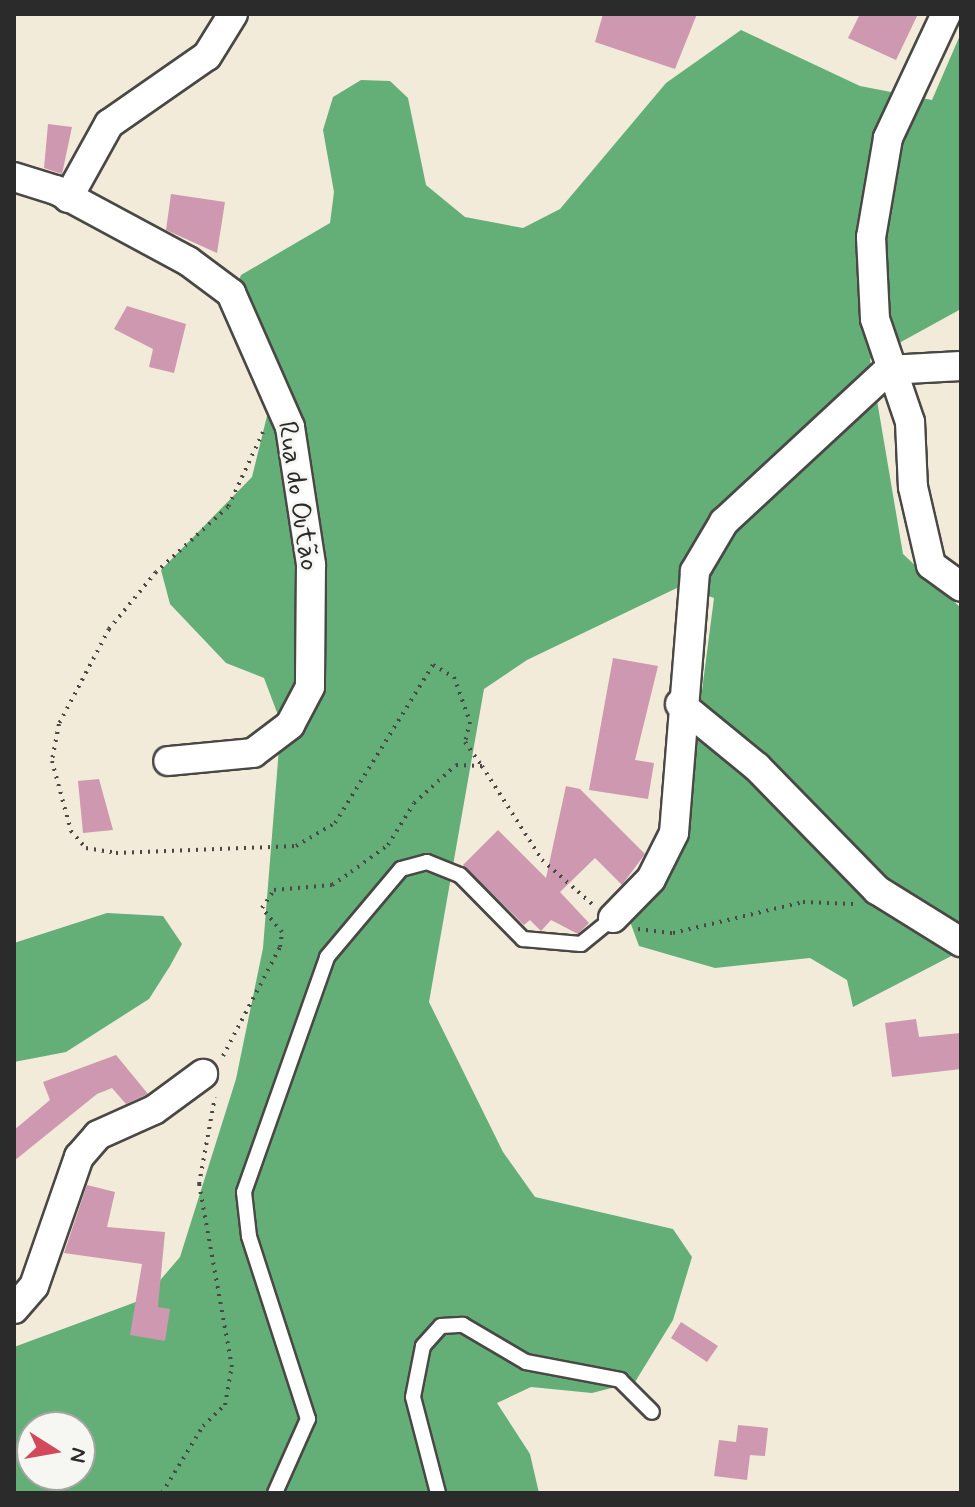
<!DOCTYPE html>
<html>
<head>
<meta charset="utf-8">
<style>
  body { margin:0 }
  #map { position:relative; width:975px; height:1507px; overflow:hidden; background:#f2ebd9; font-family:Mynerve,sans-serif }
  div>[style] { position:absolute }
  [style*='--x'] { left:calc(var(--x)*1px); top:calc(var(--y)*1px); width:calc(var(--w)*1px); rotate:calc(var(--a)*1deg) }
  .forest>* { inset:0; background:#64af78 }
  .building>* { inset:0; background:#cd98b0 }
  .path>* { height:4px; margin-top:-2px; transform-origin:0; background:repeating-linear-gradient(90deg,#494845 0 2px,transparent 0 8px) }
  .roads { filter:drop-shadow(2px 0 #494845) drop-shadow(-2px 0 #494845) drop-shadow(0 2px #494845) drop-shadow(0 -2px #494845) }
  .service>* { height:14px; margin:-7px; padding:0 7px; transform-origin:7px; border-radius:7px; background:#fff }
  .minor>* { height:28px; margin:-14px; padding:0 14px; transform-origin:14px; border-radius:14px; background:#fff }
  span { translate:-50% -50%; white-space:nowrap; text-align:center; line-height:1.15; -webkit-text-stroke:6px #f6f6f2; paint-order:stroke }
  .street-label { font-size:28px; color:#2b2b2b }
  .frame { position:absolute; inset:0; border:16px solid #2b2b2b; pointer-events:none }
  .north { position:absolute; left:16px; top:1411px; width:80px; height:80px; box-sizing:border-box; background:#f6f6f2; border:2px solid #a5a5a2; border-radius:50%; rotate:101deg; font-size:22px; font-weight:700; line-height:32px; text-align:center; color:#2b2b2b }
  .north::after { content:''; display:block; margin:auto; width:28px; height:36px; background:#d1495b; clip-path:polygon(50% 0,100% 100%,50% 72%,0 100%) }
</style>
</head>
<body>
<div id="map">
  <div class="forest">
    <div style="clip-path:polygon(evenodd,741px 30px,860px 86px,932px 100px,961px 33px,961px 309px,870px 359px,903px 554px,961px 608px,961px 951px,853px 1007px,847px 980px,810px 958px,715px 968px,639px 946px,625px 908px,689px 791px,714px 598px,681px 586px,527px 660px,484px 689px,429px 1002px,503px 1152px,535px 1197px,673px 1229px,692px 1257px,673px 1320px,635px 1382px,592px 1393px,531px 1387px,497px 1403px,530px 1454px,539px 1493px,14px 1493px,14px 1347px,144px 1299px,180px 1257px,236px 1079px,263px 948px,281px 723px,264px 678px,226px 663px,170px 604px,161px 570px,252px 477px,267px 416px,265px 375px,230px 303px,241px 275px,330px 223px,334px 192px,323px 130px,333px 97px,361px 80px,390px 81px,408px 98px,426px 185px,465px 217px,523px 228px,560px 209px,666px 83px,741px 30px,32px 1427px,80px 1427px,80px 1475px,32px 1475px,32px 1427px)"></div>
    <div style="clip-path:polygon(107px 913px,163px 916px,182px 944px,170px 966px,149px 999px,66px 1052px,14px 1062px,14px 943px)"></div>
  </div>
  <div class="building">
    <div style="clip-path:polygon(603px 14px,697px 14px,675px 69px,595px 42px)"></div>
    <div style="clip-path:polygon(860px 14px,918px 14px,896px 60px,848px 38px)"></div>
    <div style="clip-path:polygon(48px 124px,72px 127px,62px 174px,44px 168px)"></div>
    <div style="clip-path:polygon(171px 194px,225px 202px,217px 253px,166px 230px)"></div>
    <div style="clip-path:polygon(127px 306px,186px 324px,174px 373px,149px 367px,153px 349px,114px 329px)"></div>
    <div style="clip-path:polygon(613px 658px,658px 666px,635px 760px,654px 763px,648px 799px,589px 790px)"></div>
    <div style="clip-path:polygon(99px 779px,113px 830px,83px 833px,78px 781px)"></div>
    <div style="clip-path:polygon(566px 786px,580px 789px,645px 854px,622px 885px,595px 858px,560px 892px,589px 923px,578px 934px,551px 920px,541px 931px,530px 920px,524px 925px,463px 865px,498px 830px,546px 878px)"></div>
    <div style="clip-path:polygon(916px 1019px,919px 1037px,961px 1033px,961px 1069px,892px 1077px,885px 1023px)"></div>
    <div style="clip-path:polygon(116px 1055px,148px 1094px,126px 1104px,112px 1088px,97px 1094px,14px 1161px,14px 1130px,50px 1100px,43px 1082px)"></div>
    <div style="clip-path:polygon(87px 1185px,115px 1192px,107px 1227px,165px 1232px,158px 1307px,170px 1309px,165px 1341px,130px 1335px,142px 1264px,64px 1253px)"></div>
    <div style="clip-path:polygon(681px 1322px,718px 1346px,707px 1362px,671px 1338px)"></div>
    <div style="clip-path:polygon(738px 1425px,768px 1428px,765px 1456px,750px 1455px,747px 1480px,714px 1476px,719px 1440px,736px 1442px)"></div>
  </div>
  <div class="path">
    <div style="--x:263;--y:432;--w:83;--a:115"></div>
    <div style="--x:228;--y:507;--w:97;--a:137.9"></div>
    <div style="--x:156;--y:572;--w:74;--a:129.5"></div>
    <div style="--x:109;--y:629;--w:107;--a:117.8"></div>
    <div style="--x:59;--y:724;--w:38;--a:101"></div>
    <div style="--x:52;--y:761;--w:73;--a:74.8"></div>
    <div style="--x:71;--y:831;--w:23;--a:49"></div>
    <div style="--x:86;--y:848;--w:30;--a:9"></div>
    <div style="--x:116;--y:853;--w:180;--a:-2.2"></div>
    <div style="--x:296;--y:846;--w:45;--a:-30.5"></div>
    <div style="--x:335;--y:823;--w:186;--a:-58.2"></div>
    <div style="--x:433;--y:665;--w:24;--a:30"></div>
    <div style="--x:454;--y:677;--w:48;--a:70.4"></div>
    <div style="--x:470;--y:722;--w:21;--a:104"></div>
    <div style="--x:465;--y:742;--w:29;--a:55"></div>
    <div style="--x:638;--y:929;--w:35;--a:7"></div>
    <div style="--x:673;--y:933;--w:134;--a:-13.4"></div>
    <div style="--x:803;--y:902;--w:50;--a:2.3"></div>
    <div style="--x:223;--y:1056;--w:123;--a:-62.4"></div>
    <div style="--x:280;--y:947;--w:15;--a:-82"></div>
    <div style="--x:282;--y:932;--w:31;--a:-130"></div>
    <div style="--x:262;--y:908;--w:22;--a:-56"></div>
    <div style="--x:274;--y:890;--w:58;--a:-4.9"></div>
    <div style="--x:332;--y:885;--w:23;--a:-34"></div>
    <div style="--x:351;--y:872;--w:46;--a:-36.1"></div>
    <div style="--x:388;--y:845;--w:49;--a:-58.2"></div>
    <div style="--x:414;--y:803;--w:57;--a:-42.1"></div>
    <div style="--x:456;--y:765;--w:26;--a:2"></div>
    <div style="--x:482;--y:766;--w:112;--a:57.4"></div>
    <div style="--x:542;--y:860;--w:67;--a:41.3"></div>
    <div style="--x:162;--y:1493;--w:79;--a:-58.5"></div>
    <div style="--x:203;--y:1426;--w:30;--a:-44"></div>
    <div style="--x:225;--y:1405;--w:39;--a:-80"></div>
    <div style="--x:232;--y:1367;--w:186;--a:-100.2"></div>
    <div style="--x:199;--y:1184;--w:88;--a:-79.6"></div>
  </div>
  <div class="roads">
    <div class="service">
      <div style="--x:275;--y:1493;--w:81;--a:-66"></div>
      <div style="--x:308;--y:1419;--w:192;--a:-107.9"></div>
      <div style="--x:249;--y:1236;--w:44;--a:-96.5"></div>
      <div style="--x:244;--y:1192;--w:249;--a:-70.5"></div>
      <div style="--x:327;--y:957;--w:115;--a:-49.9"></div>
      <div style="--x:401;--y:869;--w:27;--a:-15"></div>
      <div style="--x:427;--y:862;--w:35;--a:22"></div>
      <div style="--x:460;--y:875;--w:90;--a:45.5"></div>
      <div style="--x:523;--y:939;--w:58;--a:4.9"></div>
      <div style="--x:581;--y:944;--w:41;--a:-39.1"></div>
      <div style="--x:438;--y:1493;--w:99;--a:-104.6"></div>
      <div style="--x:413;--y:1397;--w:52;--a:-78.9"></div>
      <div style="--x:423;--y:1346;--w:27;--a:-48"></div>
      <div style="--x:441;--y:1326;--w:22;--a:-3"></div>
      <div style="--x:463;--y:1325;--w:73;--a:30.4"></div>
      <div style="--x:526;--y:1362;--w:96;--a:10.8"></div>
      <div style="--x:620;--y:1380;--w:45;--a:45"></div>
    </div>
    <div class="minor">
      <div style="--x:946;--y:14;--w:137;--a:115.1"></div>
      <div style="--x:888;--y:138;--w:100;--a:99.7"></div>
      <div style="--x:871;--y:237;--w:82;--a:87.2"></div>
      <div style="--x:875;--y:319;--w:109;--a:71.2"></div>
      <div style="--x:910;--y:422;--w:65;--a:87.4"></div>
      <div style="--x:913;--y:487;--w:80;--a:77"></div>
      <div style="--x:931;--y:565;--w:37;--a:36"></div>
      <div style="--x:14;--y:177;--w:44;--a:17.2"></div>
      <div style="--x:56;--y:190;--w:150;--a:28.3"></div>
      <div style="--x:188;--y:261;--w:54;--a:36.7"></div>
      <div style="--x:231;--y:293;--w:146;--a:66.2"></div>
      <div style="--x:290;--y:427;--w:140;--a:81.3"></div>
      <div style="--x:311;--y:565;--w:122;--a:90.5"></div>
      <div style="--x:310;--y:687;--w:43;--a:117.8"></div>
      <div style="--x:290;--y:725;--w:46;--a:142.9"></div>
      <div style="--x:253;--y:753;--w:85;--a:174.6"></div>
      <div style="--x:68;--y:198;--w:85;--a:-61"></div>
      <div style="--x:109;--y:124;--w:119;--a:-34.8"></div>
      <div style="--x:207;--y:56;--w:49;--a:-58.2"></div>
      <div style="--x:888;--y:370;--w:73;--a:-3.1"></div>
      <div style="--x:680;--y:704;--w:99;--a:39.3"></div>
      <div style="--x:757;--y:767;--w:172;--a:45.7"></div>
      <div style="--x:877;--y:890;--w:99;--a:31.8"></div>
      <div style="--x:613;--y:918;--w:54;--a:-45.7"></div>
      <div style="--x:651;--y:879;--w:51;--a:-63.4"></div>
      <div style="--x:674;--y:833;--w:263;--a:-85.4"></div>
      <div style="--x:695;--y:571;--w:57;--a:-59.4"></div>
      <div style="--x:724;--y:522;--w:224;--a:-42.8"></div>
      <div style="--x:14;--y:1309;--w:30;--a:-49"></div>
      <div style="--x:34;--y:1286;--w:137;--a:-70.8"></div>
      <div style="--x:79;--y:1157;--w:29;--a:-49"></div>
      <div style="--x:98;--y:1135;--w:61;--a:-24.1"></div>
      <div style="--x:154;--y:1110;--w:61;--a:-36.3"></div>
    </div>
  </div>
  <div class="street-label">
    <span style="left:297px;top:496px;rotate:81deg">Rua do Outão</span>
  </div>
  <div class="frame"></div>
  <div class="north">N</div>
</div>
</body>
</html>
